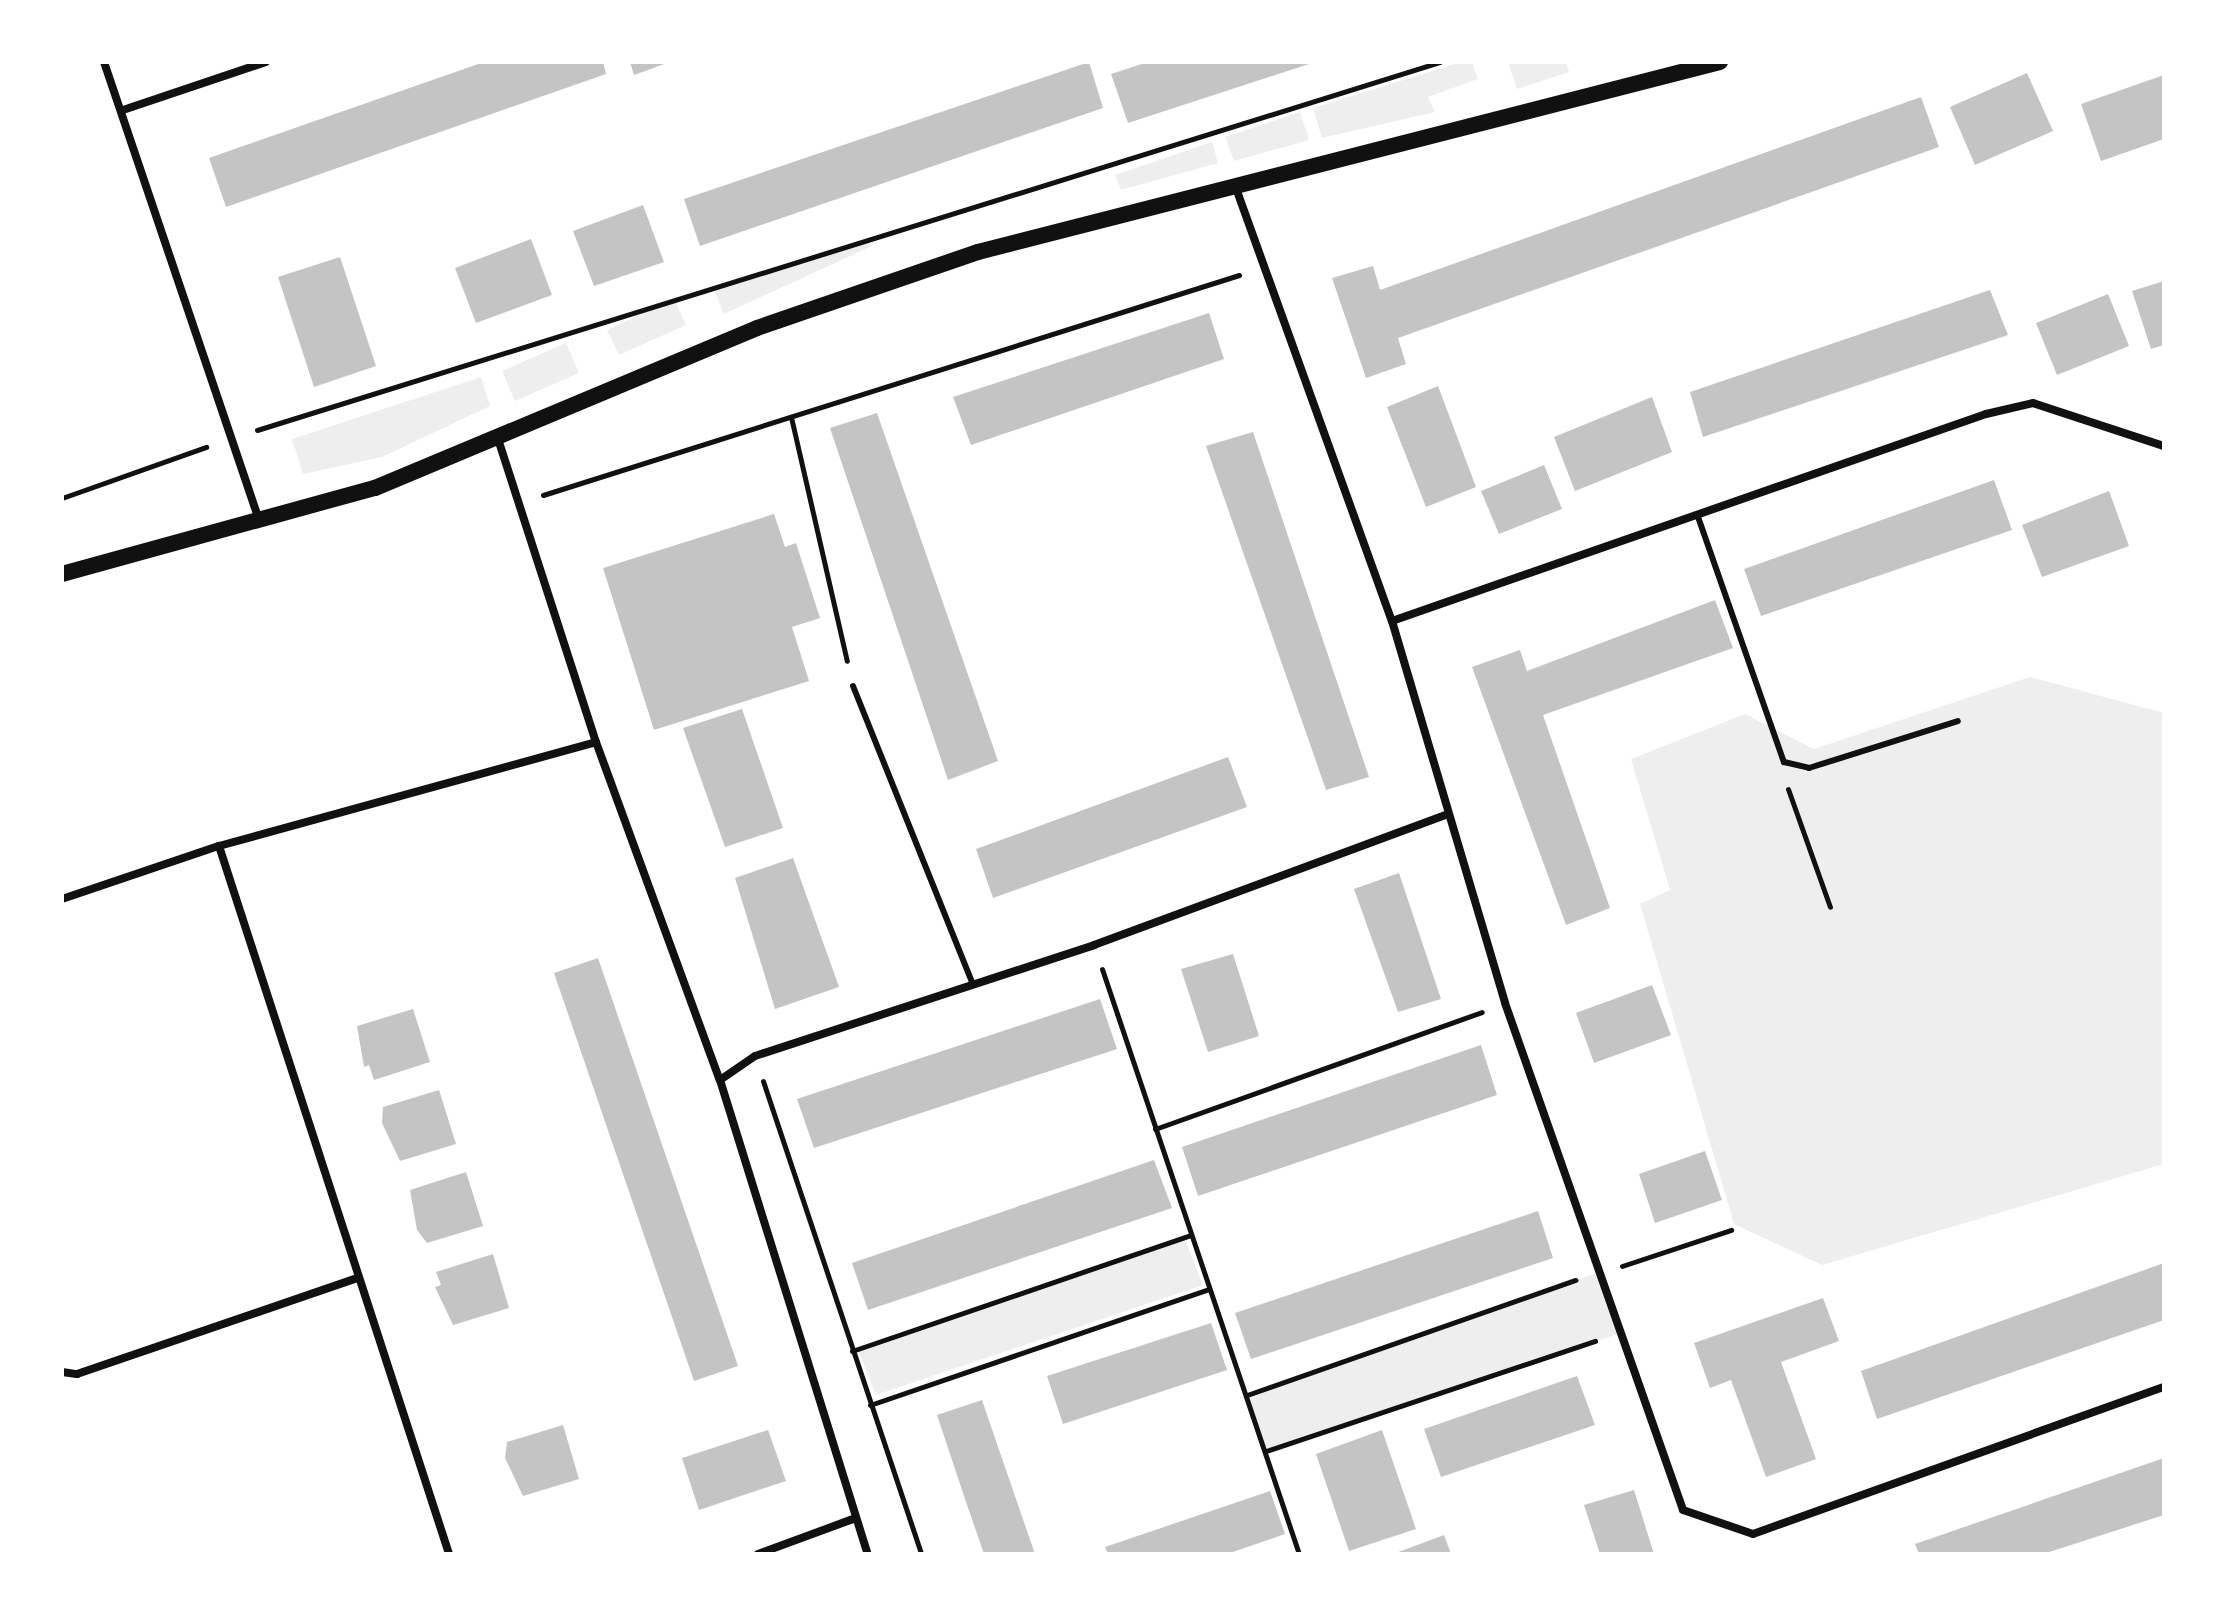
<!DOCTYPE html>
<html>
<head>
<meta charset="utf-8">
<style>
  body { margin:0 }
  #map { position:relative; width:2226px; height:1616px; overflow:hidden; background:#fff; font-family:Quicksand,sans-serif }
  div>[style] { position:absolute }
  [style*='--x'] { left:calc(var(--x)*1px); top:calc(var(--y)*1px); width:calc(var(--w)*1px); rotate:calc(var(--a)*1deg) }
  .green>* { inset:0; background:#eee }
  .building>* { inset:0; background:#c4c4c4 }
  .path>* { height:5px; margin:-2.5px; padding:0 2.5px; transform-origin:2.5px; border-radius:2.5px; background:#111 }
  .service>* { height:6px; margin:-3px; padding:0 3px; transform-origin:3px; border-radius:3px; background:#111 }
  .minor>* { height:8px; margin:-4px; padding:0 4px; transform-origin:4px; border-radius:4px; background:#111 }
  .secondary>* { height:16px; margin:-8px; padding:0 8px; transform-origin:8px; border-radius:8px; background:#111 }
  span { translate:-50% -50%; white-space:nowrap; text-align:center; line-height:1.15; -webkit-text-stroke:7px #fff; paint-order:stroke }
  .frame { position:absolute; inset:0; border:64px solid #fff; pointer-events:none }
</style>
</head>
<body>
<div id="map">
  <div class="green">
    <div style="clip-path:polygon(1461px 62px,1472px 62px,1478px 79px,1428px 97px,1435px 112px,1322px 138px,1313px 108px)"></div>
    <div style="clip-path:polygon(1508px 62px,1566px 62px,1569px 72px,1517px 89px)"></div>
    <div style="clip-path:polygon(1300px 112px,1309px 140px,1234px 161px,1225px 137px)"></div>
    <div style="clip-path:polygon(1212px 142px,1218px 163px,1121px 190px,1115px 175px)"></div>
    <div style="clip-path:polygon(867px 239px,872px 246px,724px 314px,713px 287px)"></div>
    <div style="clip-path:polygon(674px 299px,686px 325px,619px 355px,607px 330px)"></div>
    <div style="clip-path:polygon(566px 343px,579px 373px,515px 401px,502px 371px)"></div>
    <div style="clip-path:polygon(481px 377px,490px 406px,382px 457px,303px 474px,292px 439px)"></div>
    <div style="clip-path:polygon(2030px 677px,2164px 713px,2164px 1164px,1822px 1265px,1734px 1224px,1640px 904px,1670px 890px,1631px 759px,1745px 714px,1814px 749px)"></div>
    <div style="clip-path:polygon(1185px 1240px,1203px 1285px,876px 1395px,859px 1352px)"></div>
    <div style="clip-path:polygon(1600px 1272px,1621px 1333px,1266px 1451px,1247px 1395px)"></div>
  </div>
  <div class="building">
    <div style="clip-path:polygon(484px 62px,603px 62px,606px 74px,226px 207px,209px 158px)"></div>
    <div style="clip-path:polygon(630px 62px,670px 62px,634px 75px)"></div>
    <div style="clip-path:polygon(1089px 62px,1103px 108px,700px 246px,684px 199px)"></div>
    <div style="clip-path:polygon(1148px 62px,1312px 62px,1312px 63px,1128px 123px,1111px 74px)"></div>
    <div style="clip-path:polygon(2027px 73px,2053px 131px,1975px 165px,1950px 107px)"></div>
    <div style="clip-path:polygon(2164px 75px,2164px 139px,2101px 161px,2081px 104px)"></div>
    <div style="clip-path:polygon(1921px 97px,1939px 147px,1398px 338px,1406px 364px,1366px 378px,1332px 278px,1373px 266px,1380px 290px)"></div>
    <div style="clip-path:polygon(643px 205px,664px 262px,594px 286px,573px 231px)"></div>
    <div style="clip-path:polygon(531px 239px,552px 295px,476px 323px,455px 268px)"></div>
    <div style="clip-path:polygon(340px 257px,376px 366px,314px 387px,278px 277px)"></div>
    <div style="clip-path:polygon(2164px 281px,2164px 345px,2151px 349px,2132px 291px)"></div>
    <div style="clip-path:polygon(1990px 290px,2008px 335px,1703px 437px,1690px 392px)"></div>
    <div style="clip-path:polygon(2108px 294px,2129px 346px,2057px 375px,2036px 323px)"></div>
    <div style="clip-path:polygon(1209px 313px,1224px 359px,971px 445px,953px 397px)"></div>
    <div style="clip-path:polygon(1438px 386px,1476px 487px,1426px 507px,1387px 407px)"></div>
    <div style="clip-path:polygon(1652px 397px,1672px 452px,1575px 491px,1554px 437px)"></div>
    <div style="clip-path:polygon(877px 413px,998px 761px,948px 780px,830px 428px)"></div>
    <div style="clip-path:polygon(1253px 432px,1369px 777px,1326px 790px,1206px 446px)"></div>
    <div style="clip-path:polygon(1544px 465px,1562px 509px,1499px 534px,1481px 491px)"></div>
    <div style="clip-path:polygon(1994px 480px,2012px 530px,1761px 616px,1744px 569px)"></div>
    <div style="clip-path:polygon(2109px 491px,2129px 546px,2042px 577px,2022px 525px)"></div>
    <div style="clip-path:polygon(774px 514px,785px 547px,796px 543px,820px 618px,792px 627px,809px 681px,654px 730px,603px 568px)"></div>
    <div style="clip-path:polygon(1715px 600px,1733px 648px,1543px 715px,1610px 908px,1566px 925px,1472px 667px,1520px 650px,1527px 671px)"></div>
    <div style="clip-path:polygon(742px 709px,783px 828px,725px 847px,683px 728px)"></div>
    <div style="clip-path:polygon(1228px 757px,1247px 807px,993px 898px,976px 849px)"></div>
    <div style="clip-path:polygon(793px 858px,839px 987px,775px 1009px,735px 878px)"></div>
    <div style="clip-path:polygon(1399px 873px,1441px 999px,1398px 1012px,1354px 889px)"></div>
    <div style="clip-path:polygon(1233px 954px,1259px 1036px,1208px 1052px,1181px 969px)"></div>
    <div style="clip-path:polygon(598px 958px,738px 1366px,694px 1381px,554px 973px)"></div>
    <div style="clip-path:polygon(1652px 985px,1671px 1035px,1594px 1063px,1576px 1013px)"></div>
    <div style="clip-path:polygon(1100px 999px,1117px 1049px,814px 1148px,797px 1099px)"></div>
    <div style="clip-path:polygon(413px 1009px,430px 1062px,374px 1080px,369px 1065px,364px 1067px,357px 1026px)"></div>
    <div style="clip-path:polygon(1481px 1045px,1497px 1095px,1198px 1196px,1182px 1147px)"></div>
    <div style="clip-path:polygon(439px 1090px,456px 1144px,400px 1161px,382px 1123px,383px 1107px)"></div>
    <div style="clip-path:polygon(1705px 1151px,1722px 1200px,1655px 1223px,1639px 1174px)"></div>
    <div style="clip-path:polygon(1154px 1160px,1172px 1208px,868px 1310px,852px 1263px)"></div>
    <div style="clip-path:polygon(466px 1172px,483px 1226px,427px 1243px,417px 1230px,410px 1190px)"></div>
    <div style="clip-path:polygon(1538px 1211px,1553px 1258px,1251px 1359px,1235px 1313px)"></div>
    <div style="clip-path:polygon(493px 1254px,509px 1308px,453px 1325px,435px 1287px,441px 1285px,436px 1272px)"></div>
    <div style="clip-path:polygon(2164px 1263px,2164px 1320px,1877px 1419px,1861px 1371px)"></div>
    <div style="clip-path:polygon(1823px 1298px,1839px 1341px,1781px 1362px,1816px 1459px,1766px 1477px,1731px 1380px,1710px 1388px,1694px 1343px)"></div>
    <div style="clip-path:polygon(1211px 1323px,1227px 1370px,1063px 1424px,1047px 1376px)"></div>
    <div style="clip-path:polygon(1577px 1376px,1595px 1425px,1441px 1477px,1424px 1429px)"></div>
    <div style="clip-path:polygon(982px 1400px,996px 1441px,1035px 1554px,984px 1554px,965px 1499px,937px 1415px)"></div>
    <div style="clip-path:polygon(563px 1425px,579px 1479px,523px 1496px,505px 1458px,507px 1442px)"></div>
    <div style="clip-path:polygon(768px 1430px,786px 1481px,699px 1510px,682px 1458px)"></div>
    <div style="clip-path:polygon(1382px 1430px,1416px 1529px,1349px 1551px,1316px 1454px)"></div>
    <div style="clip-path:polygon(2164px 1458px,2164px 1515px,2043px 1554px,1919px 1554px,1915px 1544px)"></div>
    <div style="clip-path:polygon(1634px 1490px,1654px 1554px,1600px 1554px,1584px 1505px)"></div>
    <div style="clip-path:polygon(1270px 1491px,1285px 1534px,1227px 1554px,1108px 1554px,1105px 1547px)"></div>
    <div style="clip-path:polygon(1444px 1535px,1451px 1554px,1393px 1554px)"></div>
  </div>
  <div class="path">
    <div style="--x:791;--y:417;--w:250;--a:77.1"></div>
    <div style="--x:257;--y:430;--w:1239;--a:-17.28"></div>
    <div style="--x:543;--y:495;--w:730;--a:-17.54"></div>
    <div style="--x:62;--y:498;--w:153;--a:-19.5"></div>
    <div style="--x:1788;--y:789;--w:125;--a:70.4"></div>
    <div style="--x:1102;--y:969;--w:617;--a:71.39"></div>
    <div style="--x:763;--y:1081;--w:499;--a:71.5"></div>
    <div style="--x:1155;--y:1129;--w:347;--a:-19.7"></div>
    <div style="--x:1622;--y:1266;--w:115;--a:-18.3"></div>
    <div style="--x:852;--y:1351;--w:357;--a:-18.9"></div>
    <div style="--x:1247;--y:1395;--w:348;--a:-19.3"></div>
    <div style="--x:870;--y:1405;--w:358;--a:-18.9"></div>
    <div style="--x:1266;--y:1451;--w:347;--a:-18.5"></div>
  </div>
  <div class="service">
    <div style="--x:1697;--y:514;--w:263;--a:70.7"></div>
    <div style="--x:1784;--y:762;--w:26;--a:13"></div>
    <div style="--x:1809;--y:768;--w:156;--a:-17.5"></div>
    <div style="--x:853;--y:686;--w:322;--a:68.1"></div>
  </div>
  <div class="minor">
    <div style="--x:104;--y:62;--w:483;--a:71.3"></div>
    <div style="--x:123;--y:110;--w:151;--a:-18.6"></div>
    <div style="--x:1237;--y:191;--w:457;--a:70.2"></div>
    <div style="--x:1392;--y:621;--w:398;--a:73.5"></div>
    <div style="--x:1505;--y:1003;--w:537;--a:70.65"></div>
    <div style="--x:1683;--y:1510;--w:74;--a:18.9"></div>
    <div style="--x:1753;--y:1534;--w:436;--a:-19.7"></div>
    <div style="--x:499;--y:442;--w:315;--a:72.1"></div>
    <div style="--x:596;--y:742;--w:360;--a:69.9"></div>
    <div style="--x:720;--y:1080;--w:497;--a:72.7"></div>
    <div style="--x:1392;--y:621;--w:629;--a:-19.21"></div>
    <div style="--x:1986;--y:414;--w:48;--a:-13.2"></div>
    <div style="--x:2033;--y:403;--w:138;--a:18.2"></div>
    <div style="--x:219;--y:846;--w:744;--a:72"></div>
    <div style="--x:62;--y:899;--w:166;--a:-18.7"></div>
    <div style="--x:219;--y:846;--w:391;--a:-15.4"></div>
    <div style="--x:720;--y:1080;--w:42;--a:-34.4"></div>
    <div style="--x:755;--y:1056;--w:357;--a:-18.1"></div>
    <div style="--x:1094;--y:945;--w:374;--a:-20.3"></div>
    <div style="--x:62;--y:1372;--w:15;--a:8"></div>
    <div style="--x:77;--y:1374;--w:296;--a:-18.9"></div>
    <div style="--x:758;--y:1554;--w:101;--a:-20.2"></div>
  </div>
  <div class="secondary">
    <div style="--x:62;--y:574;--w:325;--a:-15.4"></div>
    <div style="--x:375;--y:488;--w:414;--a:-22.7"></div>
    <div style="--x:757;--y:328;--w:234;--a:-19"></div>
    <div style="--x:978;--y:252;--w:766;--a:-14.36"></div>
  </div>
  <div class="frame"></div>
</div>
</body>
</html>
